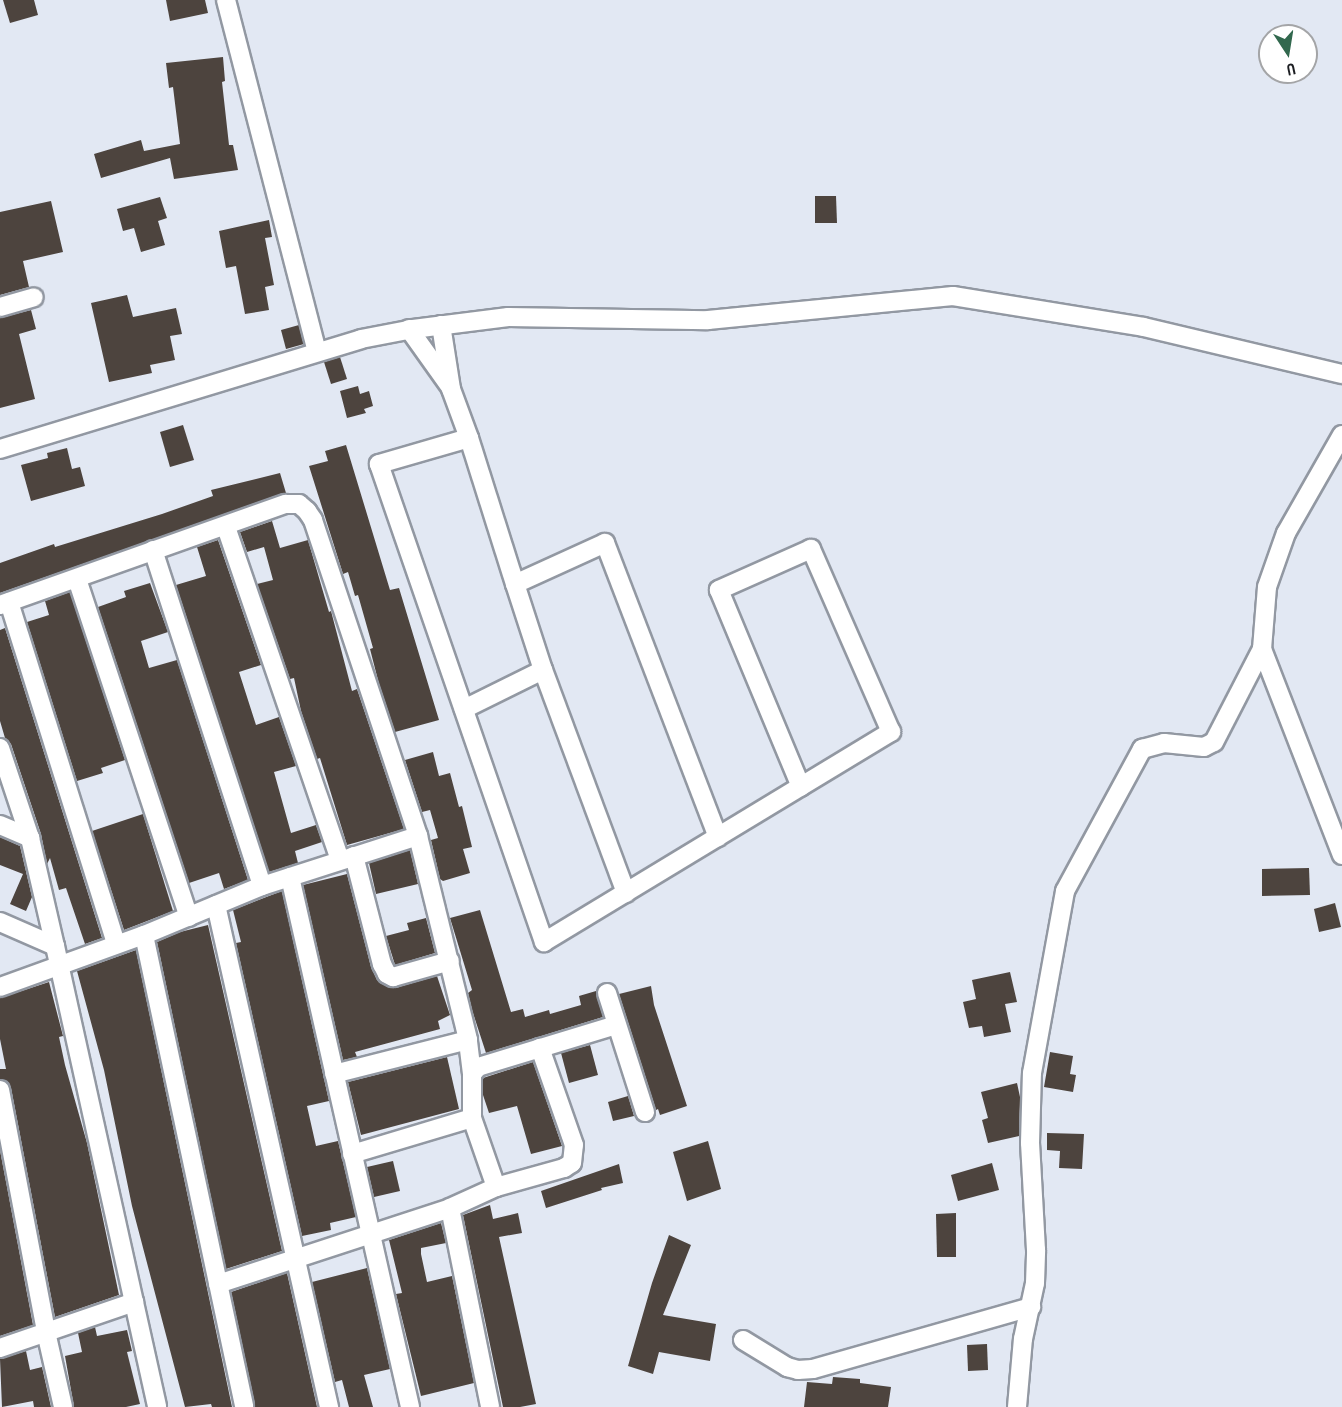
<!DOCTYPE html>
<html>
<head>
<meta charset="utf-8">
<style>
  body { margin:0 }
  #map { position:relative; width:1342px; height:1407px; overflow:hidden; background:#e2e8f3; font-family:"PT Sans Narrow",sans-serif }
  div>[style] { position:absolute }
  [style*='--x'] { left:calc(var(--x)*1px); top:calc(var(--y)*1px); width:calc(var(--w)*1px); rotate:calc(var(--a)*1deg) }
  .building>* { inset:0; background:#4d443e }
  .roads { filter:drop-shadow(2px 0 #9298a2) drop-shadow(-2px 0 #9298a2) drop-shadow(0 2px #9298a2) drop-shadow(0 -2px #9298a2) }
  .minor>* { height:18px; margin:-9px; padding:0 9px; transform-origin:9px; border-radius:9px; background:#fff }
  span { translate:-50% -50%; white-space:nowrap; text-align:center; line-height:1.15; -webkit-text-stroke:6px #fff; paint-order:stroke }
  .north { position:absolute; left:1258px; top:24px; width:60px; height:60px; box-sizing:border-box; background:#fff; border:2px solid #a4a5a7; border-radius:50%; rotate:168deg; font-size:16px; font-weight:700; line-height:24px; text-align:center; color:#1c1e22 }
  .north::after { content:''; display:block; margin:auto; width:21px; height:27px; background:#32684e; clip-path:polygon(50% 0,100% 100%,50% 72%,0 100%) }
</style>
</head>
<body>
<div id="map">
  <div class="building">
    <div style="clip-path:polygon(3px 0,34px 0,38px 15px,10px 23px)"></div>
    <div style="clip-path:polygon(166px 0,205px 0,208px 13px,170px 21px)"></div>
    <div style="clip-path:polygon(223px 57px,225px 81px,222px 82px,229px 145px,233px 145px,238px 170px,174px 179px,170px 158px,101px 178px,94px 154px,141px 140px,144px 151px,180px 144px,173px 87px,169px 88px,166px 63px)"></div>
    <div style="clip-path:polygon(815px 196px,836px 196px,837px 223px,815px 223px)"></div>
    <div style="clip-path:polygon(160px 197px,167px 218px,158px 221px,165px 245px,141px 252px,134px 228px,123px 231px,117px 209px)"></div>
    <div style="clip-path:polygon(51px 201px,63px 252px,23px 261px,29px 287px,0 295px,0 212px)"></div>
    <div style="clip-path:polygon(269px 220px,272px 237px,265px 238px,274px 285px,265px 287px,269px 310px,245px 314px,236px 266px,226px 268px,219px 231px)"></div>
    <div style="clip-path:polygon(127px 295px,133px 317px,176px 308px,182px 334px,170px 336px,175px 360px,150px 365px,152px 373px,109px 382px,91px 303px)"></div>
    <div style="clip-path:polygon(31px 310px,36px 329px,19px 334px,35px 399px,0 408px,0 318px)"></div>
    <div style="clip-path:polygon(299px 325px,304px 344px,286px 349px,281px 330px)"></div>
    <div style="clip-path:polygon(340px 357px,347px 379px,331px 384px,324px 362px)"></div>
    <div style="clip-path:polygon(358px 386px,360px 394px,369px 391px,373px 406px,364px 409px,366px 413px,347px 418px,340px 391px)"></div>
    <div style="clip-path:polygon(183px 425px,194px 460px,170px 467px,160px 432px)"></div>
    <div style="clip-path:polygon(346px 445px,390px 590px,399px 588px,439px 720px,395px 732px,379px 684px,370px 649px,373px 648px,358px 595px,355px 596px,348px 572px,343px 574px,309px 466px,328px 461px,325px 451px)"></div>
    <div style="clip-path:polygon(67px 448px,72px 469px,80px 467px,85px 486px,31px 501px,21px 465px,48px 458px,47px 453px)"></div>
    <div style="clip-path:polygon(280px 473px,286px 493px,0 593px,0 563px,54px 544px,55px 547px,162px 514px,213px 496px,211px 490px)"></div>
    <div style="clip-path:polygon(272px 521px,280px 548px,308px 540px,329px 612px,331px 611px,352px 691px,357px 689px,404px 829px,347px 845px,320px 758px,317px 759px,301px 711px,294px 678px,290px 679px,257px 584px,273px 580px,264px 547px,247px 552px,240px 532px)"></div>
    <div style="clip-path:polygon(218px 540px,261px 665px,239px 672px,256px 725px,279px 717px,296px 766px,274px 772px,291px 833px,316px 825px,322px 842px,295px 851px,298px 863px,269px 872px,176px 585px,206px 576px,197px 547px)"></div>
    <div style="clip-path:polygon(150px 583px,168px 632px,141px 641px,149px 668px,177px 660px,248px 880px,224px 889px,219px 873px,189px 883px,98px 607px,126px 597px,124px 591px)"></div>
    <div style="clip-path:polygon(70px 592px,125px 760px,101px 768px,103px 773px,77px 781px,27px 622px,49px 615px,45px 601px)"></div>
    <div style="clip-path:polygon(5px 628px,102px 938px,85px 944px,66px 888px,59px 890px,50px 858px,47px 864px,41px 834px,11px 744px,5px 738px,0 721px,0 630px)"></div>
    <div style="clip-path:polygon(433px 752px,439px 776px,450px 773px,459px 807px,462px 806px,472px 847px,463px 849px,470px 873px,443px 881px,440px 879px,431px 840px,438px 838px,430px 810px,422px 812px,405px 760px)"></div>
    <div style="clip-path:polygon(143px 814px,173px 911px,124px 930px,92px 831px)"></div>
    <div style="clip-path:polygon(0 837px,20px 846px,32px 897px,26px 911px,10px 904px,23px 874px,0 865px)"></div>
    <div style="clip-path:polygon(410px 850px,418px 884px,376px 894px,369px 863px)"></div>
    <div style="clip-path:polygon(1309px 868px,1310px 895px,1262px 896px,1262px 869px)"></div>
    <div style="clip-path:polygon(347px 874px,371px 967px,377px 980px,388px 987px,395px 988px,437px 976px,450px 1015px,438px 1021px,440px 1029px,355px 1052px,357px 1057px,343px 1060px,303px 885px)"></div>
    <div style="clip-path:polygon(282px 891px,329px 1101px,307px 1106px,316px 1146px,338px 1141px,356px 1217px,330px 1223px,331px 1230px,302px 1236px,236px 943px,241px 942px,233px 910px)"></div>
    <div style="clip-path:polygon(1335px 903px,1341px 927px,1319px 932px,1314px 909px)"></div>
    <div style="clip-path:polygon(480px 910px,511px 1012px,523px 1009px,525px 1017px,549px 1010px,550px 1014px,581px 1005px,579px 996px,596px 991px,603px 1017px,486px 1053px,472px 1010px,468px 993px,472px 990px,450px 918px)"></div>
    <div style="clip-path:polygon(426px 918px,435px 953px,395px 965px,386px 936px,409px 930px,407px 923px)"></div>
    <div style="clip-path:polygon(208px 925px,282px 1251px,226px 1269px,157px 942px,180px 932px)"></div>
    <div style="clip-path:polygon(136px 950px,232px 1407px,212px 1407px,211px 1404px,185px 1407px,132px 1206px,104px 1070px,77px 971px)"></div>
    <div style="clip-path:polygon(1010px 972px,1017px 1002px,1005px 1004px,1011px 1032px,984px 1037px,982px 1026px,969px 1028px,963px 1002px,976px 999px,972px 980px)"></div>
    <div style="clip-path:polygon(49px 982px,63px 1036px,59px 1037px,65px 1065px,87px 1143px,119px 1295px,55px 1317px,11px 1088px,8px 1082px,0 1079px,0 1069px,6px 1069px,0 1039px,0 998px)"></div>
    <div style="clip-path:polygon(651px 986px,654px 1005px,687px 1106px,660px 1115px,658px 1109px,656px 1110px,619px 994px)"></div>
    <div style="clip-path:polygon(590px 1045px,598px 1075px,569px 1083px,561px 1053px)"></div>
    <div style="clip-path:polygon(1050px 1052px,1073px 1056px,1070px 1074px,1076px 1075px,1073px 1092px,1044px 1087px)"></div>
    <div style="clip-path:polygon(447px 1057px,459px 1109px,361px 1135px,348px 1082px)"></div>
    <div style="clip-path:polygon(533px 1062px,562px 1146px,531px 1154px,517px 1106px,489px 1113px,483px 1095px,483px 1078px)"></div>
    <div style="clip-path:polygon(1017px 1083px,1020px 1097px,1019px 1136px,988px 1143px,982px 1120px,988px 1118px,981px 1092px)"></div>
    <div style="clip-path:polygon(628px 1096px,634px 1116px,613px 1121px,608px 1102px)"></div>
    <div style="clip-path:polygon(1047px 1133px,1084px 1134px,1082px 1169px,1059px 1168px,1060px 1151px,1047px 1150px)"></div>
    <div style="clip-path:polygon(708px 1141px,721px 1189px,687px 1201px,673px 1152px)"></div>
    <div style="clip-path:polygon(0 1150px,33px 1325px,0 1336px)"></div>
    <div style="clip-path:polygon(393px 1161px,400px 1191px,374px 1197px,367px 1167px)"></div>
    <div style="clip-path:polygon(992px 1163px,999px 1190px,958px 1201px,951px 1175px)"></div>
    <div style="clip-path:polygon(619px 1164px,623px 1183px,601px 1188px,602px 1190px,546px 1208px,541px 1191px)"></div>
    <div style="clip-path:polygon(490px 1205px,493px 1219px,518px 1213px,522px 1233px,499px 1237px,536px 1404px,520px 1407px,503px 1407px,463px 1215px)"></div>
    <div style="clip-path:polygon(956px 1213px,956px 1257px,937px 1257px,936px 1214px)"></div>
    <div style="clip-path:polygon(441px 1223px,446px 1243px,421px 1248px,421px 1254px,427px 1282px,452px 1276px,474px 1383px,421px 1396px,396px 1294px,402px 1293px,389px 1240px)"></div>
    <div style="clip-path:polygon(669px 1235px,691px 1245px,663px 1315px,716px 1324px,710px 1361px,659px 1352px,653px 1374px,628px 1366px,652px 1283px)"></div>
    <div style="clip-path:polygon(367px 1268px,390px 1369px,364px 1375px,373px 1407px,349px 1407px,342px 1380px,335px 1382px,312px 1282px)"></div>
    <div style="clip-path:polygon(287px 1273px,317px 1407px,255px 1407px,231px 1292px)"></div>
    <div style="clip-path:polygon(95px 1327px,97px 1336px,127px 1330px,132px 1351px,127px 1352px,140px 1404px,126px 1407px,74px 1407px,65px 1356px,82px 1352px,78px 1333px)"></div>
    <div style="clip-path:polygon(987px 1344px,988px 1370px,968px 1371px,967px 1345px)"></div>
    <div style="clip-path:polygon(26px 1351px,30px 1370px,42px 1367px,51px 1407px,34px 1407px,33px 1401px,2px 1407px,0 1359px)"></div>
    <div style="clip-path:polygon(833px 1377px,860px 1379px,860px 1383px,891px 1387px,888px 1407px,804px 1407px,807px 1382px,832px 1384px)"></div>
  </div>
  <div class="roads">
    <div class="minor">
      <div style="--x:226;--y:0;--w:363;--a:75.5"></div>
      <div style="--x:0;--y:307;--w:35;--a:-16"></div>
      <div style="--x:441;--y:325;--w:65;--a:81.1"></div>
      <div style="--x:451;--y:389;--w:52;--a:69.8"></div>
      <div style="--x:469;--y:438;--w:94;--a:163.9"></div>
      <div style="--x:379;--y:464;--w:506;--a:70.96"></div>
      <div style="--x:544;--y:942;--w:406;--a:-31.2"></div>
      <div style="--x:891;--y:732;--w:200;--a:-113.6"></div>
      <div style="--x:811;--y:549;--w:101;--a:156"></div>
      <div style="--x:719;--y:590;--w:213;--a:67.4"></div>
      <div style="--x:409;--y:329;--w:69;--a:54.5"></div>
      <div style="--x:1342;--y:435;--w:113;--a:119.7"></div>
      <div style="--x:1286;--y:533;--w:57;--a:109.4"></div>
      <div style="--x:1267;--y:587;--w:62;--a:94.6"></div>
      <div style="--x:1262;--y:649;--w:221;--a:68.8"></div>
      <div style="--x:469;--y:438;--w:153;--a:72.5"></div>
      <div style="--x:0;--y:449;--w:377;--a:-16.9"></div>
      <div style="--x:361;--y:339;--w:53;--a:-10.9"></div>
      <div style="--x:413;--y:329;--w:96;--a:-7.2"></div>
      <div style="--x:508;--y:317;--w:200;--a:0.9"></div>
      <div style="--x:708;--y:320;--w:246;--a:-5.6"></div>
      <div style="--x:953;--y:296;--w:193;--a:9.2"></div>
      <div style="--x:1144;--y:327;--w:204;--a:13.4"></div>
      <div style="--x:226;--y:527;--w:352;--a:71.1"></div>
      <div style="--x:153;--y:550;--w:353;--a:72"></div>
      <div style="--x:77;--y:579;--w:356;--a:71.7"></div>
      <div style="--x:9;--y:602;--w:358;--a:72.6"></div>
      <div style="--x:0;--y:605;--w:303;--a:-19.5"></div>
      <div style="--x:286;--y:504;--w:13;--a:0"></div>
      <div style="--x:299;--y:504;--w:11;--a:41"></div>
      <div style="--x:307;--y:511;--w:11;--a:56"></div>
      <div style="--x:313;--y:520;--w:333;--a:71.6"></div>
      <div style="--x:418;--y:836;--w:210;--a:76.2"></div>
      <div style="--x:468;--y:1040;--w:138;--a:165.8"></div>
      <div style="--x:464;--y:709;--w:88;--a:-26.3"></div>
      <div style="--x:0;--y:748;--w:95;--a:71.6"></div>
      <div style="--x:30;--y:838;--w:111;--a:77"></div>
      <div style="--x:0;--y:825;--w:33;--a:23"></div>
      <div style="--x:354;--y:856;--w:112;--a:75.5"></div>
      <div style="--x:382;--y:964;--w:11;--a:63"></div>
      <div style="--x:387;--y:974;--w:7;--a:27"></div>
      <div style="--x:393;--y:977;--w:59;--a:-15.7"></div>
      <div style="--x:290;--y:877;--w:543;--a:77.24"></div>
      <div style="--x:626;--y:893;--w:238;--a:-110.4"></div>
      <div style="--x:543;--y:670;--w:90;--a:-108"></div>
      <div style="--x:515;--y:584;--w:99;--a:-24.5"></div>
      <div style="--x:605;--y:543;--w:315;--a:69"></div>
      <div style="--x:216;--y:905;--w:515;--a:77.31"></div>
      <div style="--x:0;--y:922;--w:60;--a:23.6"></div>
      <div style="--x:55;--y:946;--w:472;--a:77.5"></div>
      <div style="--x:144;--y:935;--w:482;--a:78"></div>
      <div style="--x:0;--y:987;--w:153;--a:-19.9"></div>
      <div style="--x:144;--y:935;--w:128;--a:-22.6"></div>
      <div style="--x:262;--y:886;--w:164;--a:-17.8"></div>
      <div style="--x:607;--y:993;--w:125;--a:72.3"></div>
      <div style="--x:472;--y:1074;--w:9;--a:-49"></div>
      <div style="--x:478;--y:1067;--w:144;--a:-16.9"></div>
      <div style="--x:0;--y:1090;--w:246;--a:79.2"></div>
      <div style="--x:46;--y:1332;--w:77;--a:77.2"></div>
      <div style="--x:472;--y:1118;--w:73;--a:70.8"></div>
      <div style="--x:352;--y:1154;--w:125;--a:-16.7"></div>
      <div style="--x:472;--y:1118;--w:44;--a:-90"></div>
      <div style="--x:472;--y:1074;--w:34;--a:-97"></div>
      <div style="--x:450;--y:1208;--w:203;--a:78.6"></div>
      <div style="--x:218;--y:1284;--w:244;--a:-18.1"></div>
      <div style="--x:450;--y:1208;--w:51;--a:-24.5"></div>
      <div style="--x:496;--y:1187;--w:71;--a:-15.6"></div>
      <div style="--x:564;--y:1168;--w:9;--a:-32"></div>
      <div style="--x:572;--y:1163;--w:18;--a:-84"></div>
      <div style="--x:574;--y:1145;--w:103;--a:-109.3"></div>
      <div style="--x:743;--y:1340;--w:52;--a:31.5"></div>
      <div style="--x:787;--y:1367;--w:11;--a:15"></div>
      <div style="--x:798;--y:1370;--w:15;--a:-4"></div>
      <div style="--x:813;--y:1369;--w:227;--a:-15.9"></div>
      <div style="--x:0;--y:1348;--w:142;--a:-18.9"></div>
      <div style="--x:1017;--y:1407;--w:68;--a:-85"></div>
      <div style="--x:1023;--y:1339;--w:57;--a:-77.9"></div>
      <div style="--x:1035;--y:1283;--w:33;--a:-88"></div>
      <div style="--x:1036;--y:1250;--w:107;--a:-93.2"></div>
      <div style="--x:1030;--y:1143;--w:70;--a:-88.4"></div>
      <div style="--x:1032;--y:1073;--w:185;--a:-79.7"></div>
      <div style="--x:1065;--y:891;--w:162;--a:-61.5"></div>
      <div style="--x:1142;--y:749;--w:23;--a:-15"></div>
      <div style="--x:1164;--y:743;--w:40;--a:5.7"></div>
      <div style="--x:1204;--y:747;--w:11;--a:-27"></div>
      <div style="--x:1214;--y:742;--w:105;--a:-62.7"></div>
    </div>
  </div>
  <div class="north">U</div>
</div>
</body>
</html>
